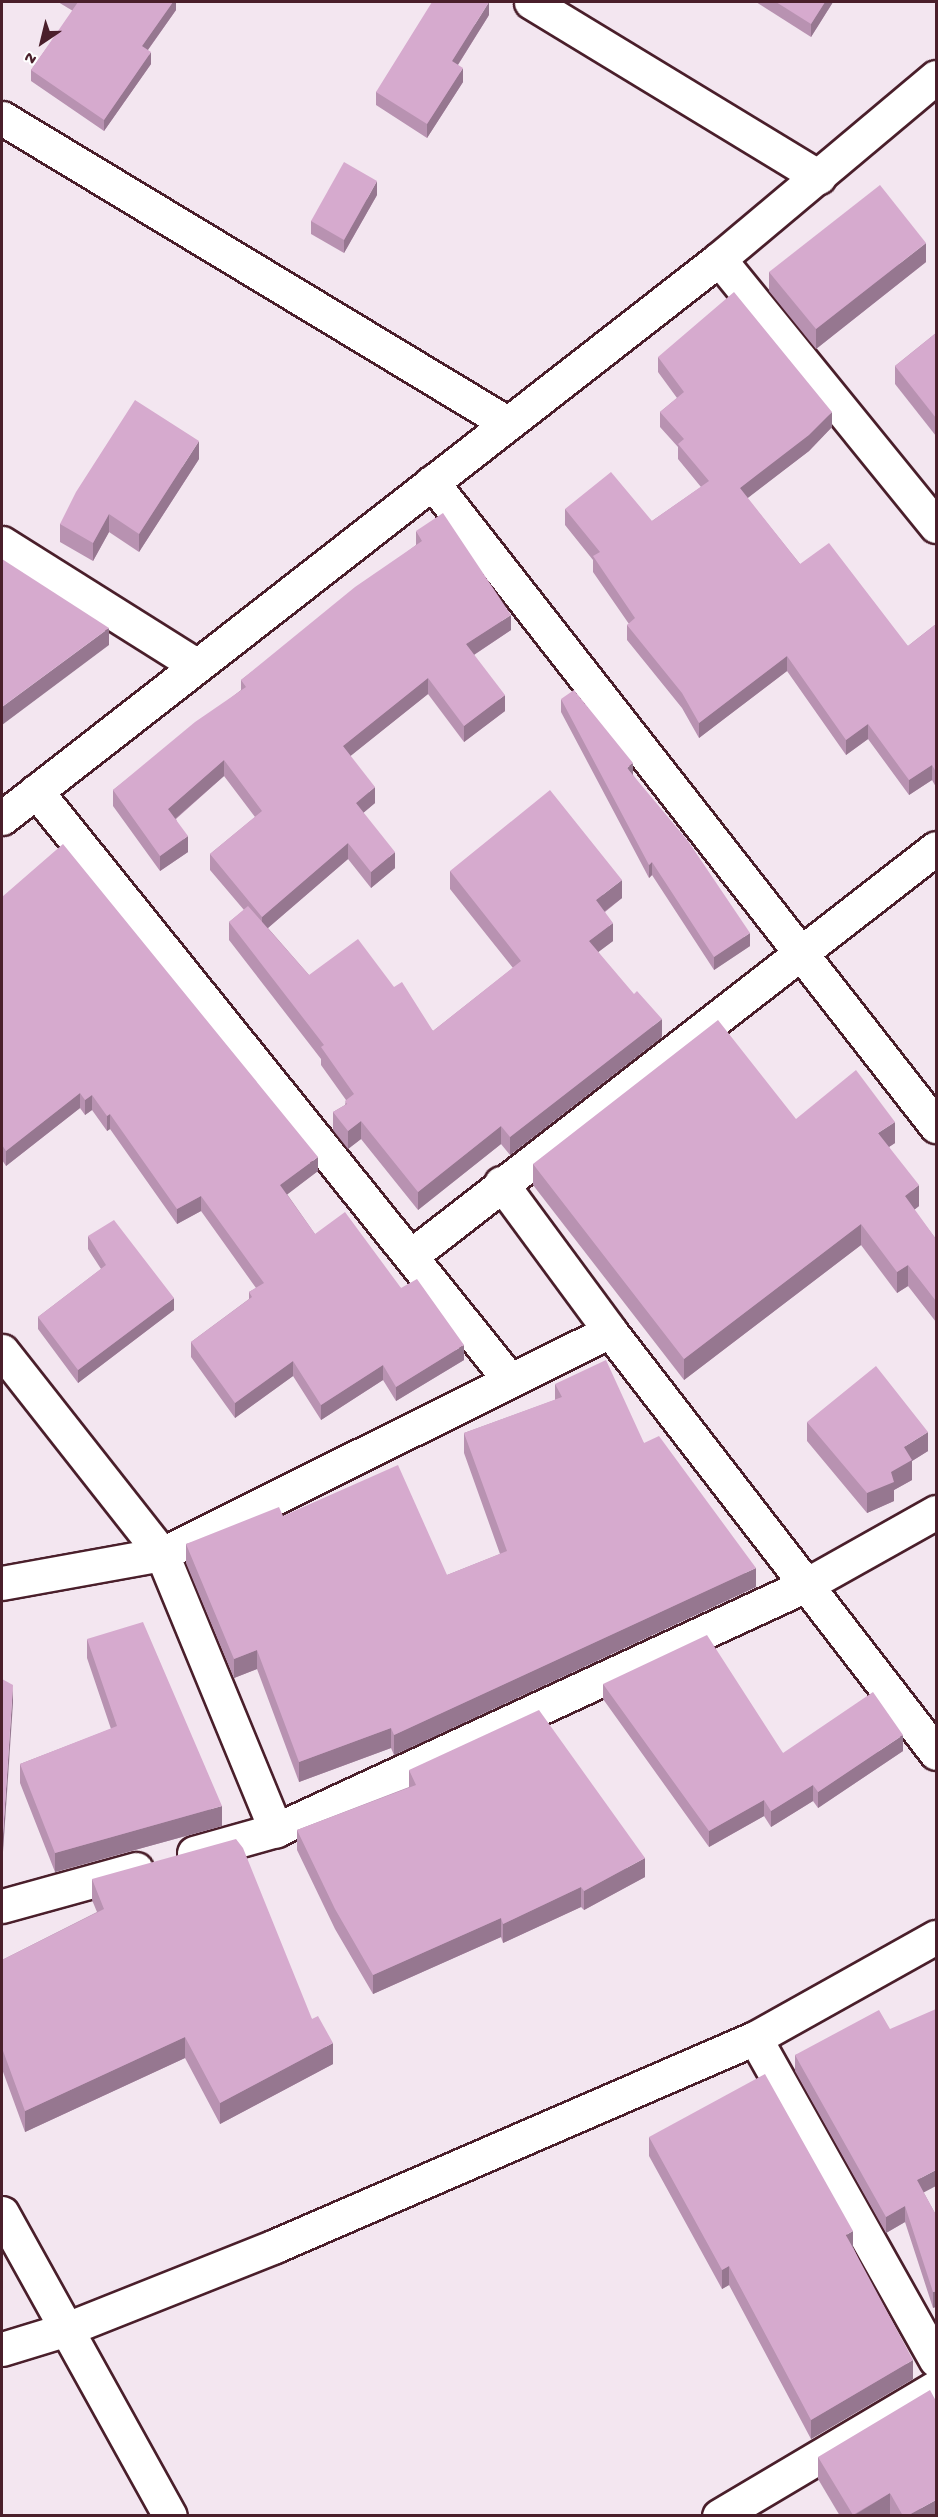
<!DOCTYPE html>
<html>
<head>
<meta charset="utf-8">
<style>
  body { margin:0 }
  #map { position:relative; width:938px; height:2517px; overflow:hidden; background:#f3e6f0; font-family:"Gochi Hand",sans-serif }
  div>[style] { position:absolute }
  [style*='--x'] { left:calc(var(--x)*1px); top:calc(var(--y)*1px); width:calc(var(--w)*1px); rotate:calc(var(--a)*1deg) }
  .roads { filter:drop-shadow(2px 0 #4a1f2b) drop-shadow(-2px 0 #4a1f2b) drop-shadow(0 2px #4a1f2b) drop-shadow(0 -2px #4a1f2b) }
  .minor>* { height:33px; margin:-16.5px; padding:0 16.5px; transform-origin:16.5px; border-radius:16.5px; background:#fff }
  .tertiary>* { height:33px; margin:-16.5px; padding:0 16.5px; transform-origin:16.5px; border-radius:16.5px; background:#fff }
  .wall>* { inset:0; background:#b892b1 }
  .shaded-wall>* { inset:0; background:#967790 }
  .building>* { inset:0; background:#d6aace }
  span { translate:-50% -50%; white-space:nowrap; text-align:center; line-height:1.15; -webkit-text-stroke:6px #fff; paint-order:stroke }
  .frame { position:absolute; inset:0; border:3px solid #4a1f2b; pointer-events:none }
  .north { position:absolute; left:12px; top:12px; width:60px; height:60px; -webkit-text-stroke:4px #fff; paint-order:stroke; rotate:215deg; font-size:16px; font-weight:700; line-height:24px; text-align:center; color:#4a1f2b }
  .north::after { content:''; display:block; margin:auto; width:21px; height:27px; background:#4a1f2b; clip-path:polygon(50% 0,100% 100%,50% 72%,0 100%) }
</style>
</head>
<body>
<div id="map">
  <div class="roads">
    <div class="minor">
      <div style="--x:531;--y:2;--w:337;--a:31.3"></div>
      <div style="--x:2;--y:118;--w:590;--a:31.13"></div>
      <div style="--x:719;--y:259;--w:344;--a:50.9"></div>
      <div style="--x:432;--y:482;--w:818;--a:51.95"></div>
      <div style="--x:2;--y:543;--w:229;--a:32.2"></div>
      <div style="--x:36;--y:791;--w:755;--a:51.19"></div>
      <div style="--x:2;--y:818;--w:909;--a:-37.94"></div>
      <div style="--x:719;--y:259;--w:283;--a:-40"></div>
      <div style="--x:501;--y:1183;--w:184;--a:53.6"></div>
      <div style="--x:610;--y:1331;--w:533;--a:52.31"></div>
      <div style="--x:412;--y:1255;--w:663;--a:-37.84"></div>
      <div style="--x:2;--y:1351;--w:258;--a:51.8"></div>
      <div style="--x:162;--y:1554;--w:299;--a:67.6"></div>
      <div style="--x:2;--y:1583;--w:163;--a:-10.3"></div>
      <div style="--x:162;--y:1554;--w:500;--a:-26.46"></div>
      <div style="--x:194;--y:1853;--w:85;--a:-15.7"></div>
      <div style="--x:276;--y:1830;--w:584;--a:-24.81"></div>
      <div style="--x:806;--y:1585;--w:149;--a:-29.3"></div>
      <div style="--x:2;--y:1906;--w:139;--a:-15.4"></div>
      <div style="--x:755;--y:2038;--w:369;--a:60.7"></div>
      <div style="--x:64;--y:2330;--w:227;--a:-21.7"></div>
      <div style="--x:275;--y:2246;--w:523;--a:-23.43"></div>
      <div style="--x:755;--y:2038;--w:207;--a:-29.2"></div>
      <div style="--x:719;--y:2516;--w:252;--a:-30.7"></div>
    </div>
    <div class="tertiary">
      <div style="--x:2;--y:2213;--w:346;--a:61"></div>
      <div style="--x:2;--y:2349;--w:65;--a:-17"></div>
    </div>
  </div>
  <div class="wall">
    <div style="clip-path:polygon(58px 2px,176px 2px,176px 10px,148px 50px,151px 64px,104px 131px,31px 81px,31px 70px,73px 11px)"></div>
    <div style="clip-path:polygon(756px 2px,833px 2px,811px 37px)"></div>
    <div style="clip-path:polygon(489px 15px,458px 65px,463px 82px,427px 138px,376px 105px,376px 92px)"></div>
    <div style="clip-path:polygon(377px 195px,344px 253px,311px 234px,311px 221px)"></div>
    <div style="clip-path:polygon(926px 262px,816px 349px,769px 291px,769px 272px)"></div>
    <div style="clip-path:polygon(936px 333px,936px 436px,895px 384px,895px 366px)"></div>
    <div style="clip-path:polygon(658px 357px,832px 427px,809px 451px,747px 498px,800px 564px,908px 646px,936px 624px,936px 787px,932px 780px,909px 795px,868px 739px,846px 755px,787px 671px,699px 738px,682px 708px,627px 640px,627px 625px,629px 624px,593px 572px,593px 560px,565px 525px,565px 509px,652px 521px,701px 487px,678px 459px,678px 447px,660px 427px,660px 412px,677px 398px,658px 372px)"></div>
    <div style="clip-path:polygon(199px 459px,139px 552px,109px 532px,93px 561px,60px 542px,60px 524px)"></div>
    <div style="clip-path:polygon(416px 531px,511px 630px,474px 655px,505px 711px,464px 742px,428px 694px,350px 756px,375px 803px,363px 813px,395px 868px,371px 888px,348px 859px,268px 928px,309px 975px,394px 987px,433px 1031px,513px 968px,450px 889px,450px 871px,622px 898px,605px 912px,613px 941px,598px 952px,662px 1037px,510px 1155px,501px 1144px,418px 1210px,361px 1139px,348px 1149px,333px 1130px,333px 1112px,345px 1105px,346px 1100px,321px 1065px,321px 1059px,229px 940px,229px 922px,244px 910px,210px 870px,210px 854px,255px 817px,224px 776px,176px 819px,188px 852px,160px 871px,113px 806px,113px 790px,241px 690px,241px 680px,416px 545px)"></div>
    <div style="clip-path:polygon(561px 699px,633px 775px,750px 946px,714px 970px,652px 875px,649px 878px,561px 712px)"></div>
    <div style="clip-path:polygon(2px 897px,318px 1171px,287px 1194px,315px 1234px,401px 1288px,464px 1360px,396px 1401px,383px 1380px,321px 1420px,293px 1376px,235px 1418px,191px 1357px,191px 1342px,249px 1299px,249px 1292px,256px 1288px,201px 1211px,177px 1224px,110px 1129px,107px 1131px,92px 1110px,85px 1115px,80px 1108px,6px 1166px,2px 1160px)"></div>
    <div style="clip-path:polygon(796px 1119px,895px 1143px,889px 1147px,919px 1206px,914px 1210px,936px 1239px,936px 1322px,908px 1286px,897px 1293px,861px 1245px,684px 1380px,533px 1185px,533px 1164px)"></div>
    <div style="clip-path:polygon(88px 1236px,174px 1310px,78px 1383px,38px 1329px,38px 1317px,101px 1269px,88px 1249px)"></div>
    <div style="clip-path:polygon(555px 1384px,644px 1443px,756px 1587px,394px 1755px,391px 1748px,299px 1782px,257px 1669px,234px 1678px,186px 1563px,186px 1544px,283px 1516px,447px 1575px,500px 1554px,464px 1453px,464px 1433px,555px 1400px)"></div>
    <div style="clip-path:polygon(807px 1422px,928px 1451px,912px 1461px,912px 1480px,894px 1490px,894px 1501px,867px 1513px,807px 1441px)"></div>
    <div style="clip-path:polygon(87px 1639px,222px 1826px,55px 1872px,20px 1783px,20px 1764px,111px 1729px,87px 1658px)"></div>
    <div style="clip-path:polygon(603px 1684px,783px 1753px,903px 1751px,818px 1808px,813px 1801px,771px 1827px,764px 1816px,709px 1847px,603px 1699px)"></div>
    <div style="clip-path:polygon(409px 1770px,645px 1877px,584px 1910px,581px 1907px,503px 1943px,501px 1937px,373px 1994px,335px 1929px,297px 1850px,297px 1830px,409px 1787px)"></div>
    <div style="clip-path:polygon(92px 1879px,312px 2019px,333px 2064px,220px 2124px,185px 2058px,25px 2132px,2px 2069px,2px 1960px,97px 1912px,92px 1900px)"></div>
    <div style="clip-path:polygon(890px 2029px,924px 2193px,936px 2215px,933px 2308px,905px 2222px,886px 2233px,795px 2071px,795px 2055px)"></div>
    <div style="clip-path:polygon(649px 2137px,853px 2247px,913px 2379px,811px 2439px,729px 2285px,722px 2289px,649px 2156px)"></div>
    <div style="clip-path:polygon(818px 2457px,936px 2516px,840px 2516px,818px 2479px)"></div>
  </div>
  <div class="shaded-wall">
    <div style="clip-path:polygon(173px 2px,176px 2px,176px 10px,142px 58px,142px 46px)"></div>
    <div style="clip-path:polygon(489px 2px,489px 15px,452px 74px,452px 61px)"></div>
    <div style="clip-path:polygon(825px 2px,833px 2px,811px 37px,811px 24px)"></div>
    <div style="clip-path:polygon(151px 52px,151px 64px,104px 131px,104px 120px)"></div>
    <div style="clip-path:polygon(463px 68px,463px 82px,427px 138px,427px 124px)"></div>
    <div style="clip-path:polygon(377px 181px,377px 195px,344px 253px,344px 240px)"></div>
    <div style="clip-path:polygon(926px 243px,926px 262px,816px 349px,816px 329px)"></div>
    <div style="clip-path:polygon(832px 412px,832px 427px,809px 451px,740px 504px,740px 488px)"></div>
    <div style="clip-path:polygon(199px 441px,199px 459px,139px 552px,139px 534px)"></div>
    <div style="clip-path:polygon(109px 514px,109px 532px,93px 561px,93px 543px)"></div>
    <div style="clip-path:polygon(511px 615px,511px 630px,466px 660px,466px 644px)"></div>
    <div style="clip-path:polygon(109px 628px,109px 645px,2px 725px,2px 707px)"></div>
    <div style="clip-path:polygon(787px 656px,787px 671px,699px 738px,699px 723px)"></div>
    <div style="clip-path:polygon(428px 678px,428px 694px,343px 762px,343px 746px)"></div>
    <div style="clip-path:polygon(505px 695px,505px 711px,464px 742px,464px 726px)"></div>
    <div style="clip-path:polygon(868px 724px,868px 739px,846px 755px,846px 740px)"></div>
    <div style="clip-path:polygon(224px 760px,224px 776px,168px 825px,168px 809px)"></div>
    <div style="clip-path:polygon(633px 763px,633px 776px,627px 768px)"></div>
    <div style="clip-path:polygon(932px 765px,932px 780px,909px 795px,909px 780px)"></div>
    <div style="clip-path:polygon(375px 787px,375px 803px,356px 819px,356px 803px)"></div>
    <div style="clip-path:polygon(188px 836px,188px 852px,160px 871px,160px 856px)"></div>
    <div style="clip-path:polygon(348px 843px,348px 859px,262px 933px,262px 917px)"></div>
    <div style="clip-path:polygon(395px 852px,395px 868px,371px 888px,371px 872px)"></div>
    <div style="clip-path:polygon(652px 862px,652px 875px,649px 878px,649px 865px)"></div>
    <div style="clip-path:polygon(622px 880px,622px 898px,596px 918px,596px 900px)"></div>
    <div style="clip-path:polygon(613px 923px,613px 941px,589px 959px,589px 941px)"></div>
    <div style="clip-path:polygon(750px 933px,750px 946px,714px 970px,714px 957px)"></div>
    <div style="clip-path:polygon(662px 1019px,662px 1037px,510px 1155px,510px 1137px)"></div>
    <div style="clip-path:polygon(80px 1093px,80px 1108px,6px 1166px,6px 1151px)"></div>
    <div style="clip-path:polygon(92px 1095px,92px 1110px,85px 1115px,85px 1100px)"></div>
    <div style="clip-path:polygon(110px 1114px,110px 1129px,107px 1131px,107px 1116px)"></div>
    <div style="clip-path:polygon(361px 1121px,361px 1139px,348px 1149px,348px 1131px)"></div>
    <div style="clip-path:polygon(895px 1122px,895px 1143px,878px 1154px,878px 1133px)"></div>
    <div style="clip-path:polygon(501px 1126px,501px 1144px,418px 1210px,418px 1192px)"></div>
    <div style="clip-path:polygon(318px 1157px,318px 1171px,280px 1200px,280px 1185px)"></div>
    <div style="clip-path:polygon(919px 1185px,919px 1206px,905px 1217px,905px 1196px)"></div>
    <div style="clip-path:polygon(201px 1196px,201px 1211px,177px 1224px,177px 1209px)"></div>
    <div style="clip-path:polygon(861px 1224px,861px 1245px,684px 1380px,684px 1359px)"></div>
    <div style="clip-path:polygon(908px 1265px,908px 1286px,897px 1293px,897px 1272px)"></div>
    <div style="clip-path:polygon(174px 1298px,174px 1310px,78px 1383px,78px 1370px)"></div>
    <div style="clip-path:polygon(464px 1345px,464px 1360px,396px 1401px,396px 1387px)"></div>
    <div style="clip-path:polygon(293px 1361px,293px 1376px,235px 1418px,235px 1403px)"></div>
    <div style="clip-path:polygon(383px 1365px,383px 1380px,321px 1420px,321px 1405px)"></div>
    <div style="clip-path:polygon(928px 1432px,928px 1451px,912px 1461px,912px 1480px,894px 1490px,894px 1501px,867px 1513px,867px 1493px,891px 1472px,904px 1447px)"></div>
    <div style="clip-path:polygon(756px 1568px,756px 1587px,394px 1755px,394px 1735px)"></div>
    <div style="clip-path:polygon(257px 1650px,257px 1669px,234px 1678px,234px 1659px)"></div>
    <div style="clip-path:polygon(13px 1685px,13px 1703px,2px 1867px,2px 1849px)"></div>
    <div style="clip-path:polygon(391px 1728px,391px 1748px,299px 1782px,299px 1762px)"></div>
    <div style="clip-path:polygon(903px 1735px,903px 1751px,818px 1808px,818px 1792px)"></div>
    <div style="clip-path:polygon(813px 1785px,813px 1801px,771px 1827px,771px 1811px)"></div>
    <div style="clip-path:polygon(764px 1800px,764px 1816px,709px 1847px,709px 1831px)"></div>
    <div style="clip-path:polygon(222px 1806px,222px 1826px,55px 1872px,55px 1853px)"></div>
    <div style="clip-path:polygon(645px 1858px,645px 1877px,584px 1910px,584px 1891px)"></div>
    <div style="clip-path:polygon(581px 1887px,581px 1907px,503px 1943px,503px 1924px)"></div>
    <div style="clip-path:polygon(501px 1918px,501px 1937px,373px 1994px,373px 1975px)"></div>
    <div style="clip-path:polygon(185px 2037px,185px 2058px,25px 2132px,25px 2111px)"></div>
    <div style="clip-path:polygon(333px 2043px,333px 2064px,220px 2124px,220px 2103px)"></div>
    <div style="clip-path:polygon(936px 2170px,936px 2186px,917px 2196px,917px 2180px)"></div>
    <div style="clip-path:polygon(905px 2206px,905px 2222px,886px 2233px,886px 2217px)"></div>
    <div style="clip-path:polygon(853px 2231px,853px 2251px,846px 2235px)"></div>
    <div style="clip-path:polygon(729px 2266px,729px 2285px,722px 2289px,722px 2270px)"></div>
    <div style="clip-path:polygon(936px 2291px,936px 2307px,933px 2308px,933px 2292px)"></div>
    <div style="clip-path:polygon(913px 2360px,913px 2379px,811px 2439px,811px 2420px)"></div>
    <div style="clip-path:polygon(890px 2493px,890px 2515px,853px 2516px)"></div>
    <div style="clip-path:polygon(936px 2500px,936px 2516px,907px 2516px)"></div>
  </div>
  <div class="building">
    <div style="clip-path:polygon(77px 2px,173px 2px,142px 46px,151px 52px,104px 120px,31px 70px,78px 2px)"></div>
    <div style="clip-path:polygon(432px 2px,489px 2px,452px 61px,463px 68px,427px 124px,376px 92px)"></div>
    <div style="clip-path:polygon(776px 2px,825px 2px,811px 24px)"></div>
    <div style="clip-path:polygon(344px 162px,377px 181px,344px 240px,311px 221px)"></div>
    <div style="clip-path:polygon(880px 185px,926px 243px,816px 329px,769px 272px)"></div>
    <div style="clip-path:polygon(734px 292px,832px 412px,809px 435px,740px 488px,800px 564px,829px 543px,908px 646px,936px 624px,936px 772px,932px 765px,909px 780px,868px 724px,846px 740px,787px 656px,699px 723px,682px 693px,627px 625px,635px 618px,593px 556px,600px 552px,565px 509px,611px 472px,652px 521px,709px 481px,678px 444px,684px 439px,660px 412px,684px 392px,658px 357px)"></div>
    <div style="clip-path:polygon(936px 333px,936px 418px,895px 366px)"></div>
    <div style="clip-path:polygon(135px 400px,199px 441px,139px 534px,109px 514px,93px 543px,60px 524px,76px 492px)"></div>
    <div style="clip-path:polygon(443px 513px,511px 615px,466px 644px,505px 695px,464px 726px,428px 678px,343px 746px,375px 787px,356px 803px,395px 852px,371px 872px,348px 843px,262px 917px,210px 854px,262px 811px,224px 760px,168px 809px,188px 836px,160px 856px,113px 790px,195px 722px,246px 687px,241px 680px,355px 587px,422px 541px,416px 531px)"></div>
    <div style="clip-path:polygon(2px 559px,109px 628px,2px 707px)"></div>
    <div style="clip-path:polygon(574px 690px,633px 763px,627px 768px,688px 841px,750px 933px,714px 957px,652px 862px,649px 865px,561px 699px)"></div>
    <div style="clip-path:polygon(550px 790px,622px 880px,596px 900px,613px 923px,589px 941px,634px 994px,637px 991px,662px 1019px,510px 1137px,501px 1126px,418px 1192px,361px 1121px,348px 1131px,333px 1112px,347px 1104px,345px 1101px,354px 1094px,321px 1047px,324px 1045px,229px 922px,248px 906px,309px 975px,358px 939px,394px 987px,402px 982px,433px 1031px,521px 961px,450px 871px)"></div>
    <div style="clip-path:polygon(63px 844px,318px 1157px,280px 1185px,315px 1234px,345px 1212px,401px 1288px,417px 1279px,464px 1345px,396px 1387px,383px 1365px,321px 1405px,293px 1361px,235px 1403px,191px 1342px,252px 1297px,249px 1292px,264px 1283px,201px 1196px,177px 1209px,110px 1114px,107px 1116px,92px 1095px,85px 1100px,80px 1093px,6px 1151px,2px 1145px,2px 897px)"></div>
    <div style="clip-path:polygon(718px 1020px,796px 1119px,856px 1070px,895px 1122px,878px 1133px,919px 1185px,905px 1196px,936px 1239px,936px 1301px,908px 1265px,897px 1272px,861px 1224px,684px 1359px,533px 1164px)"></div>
    <div style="clip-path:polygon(114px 1220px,174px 1298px,78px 1370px,38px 1317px,106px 1265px,88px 1236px)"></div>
    <div style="clip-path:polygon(606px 1360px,644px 1443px,659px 1436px,756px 1568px,394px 1735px,391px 1728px,299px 1762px,257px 1650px,234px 1659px,186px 1544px,279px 1507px,283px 1516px,398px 1465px,447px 1575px,507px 1551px,464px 1433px,562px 1397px,555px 1384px)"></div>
    <div style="clip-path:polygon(876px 1366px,928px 1432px,904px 1447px,912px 1460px,891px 1472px,894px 1482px,867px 1493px,807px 1422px)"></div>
    <div style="clip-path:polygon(143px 1622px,222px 1806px,55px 1853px,20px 1764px,117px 1726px,87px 1639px)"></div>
    <div style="clip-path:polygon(707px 1635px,783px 1753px,873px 1692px,903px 1735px,818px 1792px,813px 1785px,771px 1811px,764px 1800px,709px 1831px,603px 1684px)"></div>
    <div style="clip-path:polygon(2px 1679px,13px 1685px,2px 1849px)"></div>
    <div style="clip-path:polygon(539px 1710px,645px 1858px,584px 1891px,581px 1887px,503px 1924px,501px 1918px,373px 1975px,335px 1909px,297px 1830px,416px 1785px,409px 1770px)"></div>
    <div style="clip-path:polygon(236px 1839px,243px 1848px,312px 2019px,318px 2016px,333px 2043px,220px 2103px,185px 2037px,25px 2111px,2px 2048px,2px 1960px,104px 1909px,92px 1879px)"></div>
    <div style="clip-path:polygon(936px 2009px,936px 2170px,917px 2180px,936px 2215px,936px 2291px,933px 2292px,905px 2206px,886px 2217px,795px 2055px,879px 2010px,890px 2029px)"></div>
    <div style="clip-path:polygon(765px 2074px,853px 2231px,846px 2235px,913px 2360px,811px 2420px,729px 2266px,722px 2270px,649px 2137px)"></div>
    <div style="clip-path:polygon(930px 2390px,936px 2401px,936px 2500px,907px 2516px,903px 2516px,890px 2493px,853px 2515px,818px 2457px)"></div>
  </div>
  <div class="frame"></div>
  <div class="north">N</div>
</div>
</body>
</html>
